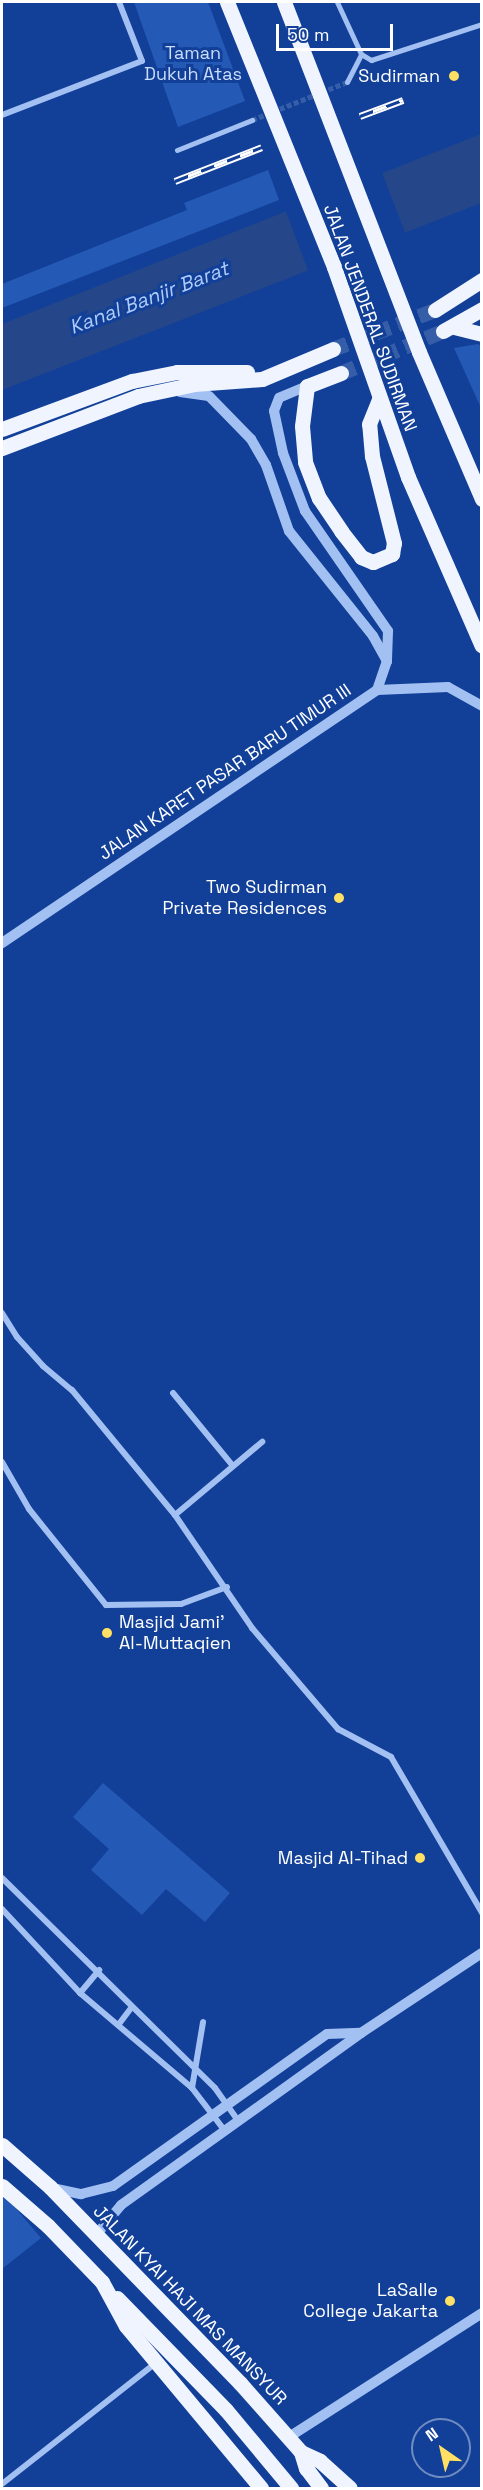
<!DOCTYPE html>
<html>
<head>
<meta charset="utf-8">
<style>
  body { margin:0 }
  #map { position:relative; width:483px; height:2490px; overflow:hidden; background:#124098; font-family:"Space Grotesk",sans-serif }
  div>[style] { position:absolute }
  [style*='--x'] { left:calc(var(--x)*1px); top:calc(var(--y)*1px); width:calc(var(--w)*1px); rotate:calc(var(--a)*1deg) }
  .green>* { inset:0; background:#2459b6 }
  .water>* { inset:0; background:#254789 }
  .pier>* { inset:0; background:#124098 }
  .pedestrian-tunnel>* { height:5px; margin-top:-2.5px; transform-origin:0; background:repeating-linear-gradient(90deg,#365da7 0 5px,transparent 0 7.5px) }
  .primary-tunnel>* { height:15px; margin-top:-7.5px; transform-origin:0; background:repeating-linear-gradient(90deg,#365da7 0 15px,transparent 0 23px) }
  .pedestrian>* { height:5px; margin:-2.5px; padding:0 2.5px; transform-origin:2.5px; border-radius:2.5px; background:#a3c0f3 }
  .minor>* { height:6px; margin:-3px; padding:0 3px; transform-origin:3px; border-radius:3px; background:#a3c0f3 }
  .tertiary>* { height:10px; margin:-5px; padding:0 5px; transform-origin:5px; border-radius:5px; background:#a3c0f3 }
  .primary>* { height:15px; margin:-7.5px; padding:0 7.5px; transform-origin:7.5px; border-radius:7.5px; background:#eff4ff }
  .rail>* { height:7px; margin-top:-3.5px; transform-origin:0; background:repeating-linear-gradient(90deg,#124098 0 14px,#fff 0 28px); box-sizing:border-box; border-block:2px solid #fff }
  .dots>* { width:16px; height:16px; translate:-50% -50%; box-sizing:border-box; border:3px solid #124098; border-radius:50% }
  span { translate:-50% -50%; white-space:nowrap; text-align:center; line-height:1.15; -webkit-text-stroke:6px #124098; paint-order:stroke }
  .park-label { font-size:18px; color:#cbddfd }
  .poi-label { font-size:18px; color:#fff }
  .right { translate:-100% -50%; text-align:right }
  .left { translate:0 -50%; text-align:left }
  .street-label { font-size:18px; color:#fff }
  .water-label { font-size:20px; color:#afcbfa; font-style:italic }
  .frame { position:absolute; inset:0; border:3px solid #fff; pointer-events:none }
  .north { position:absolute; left:411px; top:2418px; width:60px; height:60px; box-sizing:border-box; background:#124098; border:2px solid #718cc1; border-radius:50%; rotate:326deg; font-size:16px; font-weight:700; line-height:24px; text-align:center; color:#fff }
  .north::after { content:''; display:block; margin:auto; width:21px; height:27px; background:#ffe065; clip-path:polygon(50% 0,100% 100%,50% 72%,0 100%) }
  .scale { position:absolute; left:276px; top:24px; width:117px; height:27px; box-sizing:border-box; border:3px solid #fff; border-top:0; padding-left:8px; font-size:18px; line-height:21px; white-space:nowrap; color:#fff; -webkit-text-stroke:4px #124098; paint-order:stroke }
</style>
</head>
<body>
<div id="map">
  <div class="green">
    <div style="clip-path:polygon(134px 2px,208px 2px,245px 101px,178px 127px)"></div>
    <div style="clip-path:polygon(268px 170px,279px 200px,2px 308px,2px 284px,187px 210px,184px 203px)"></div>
    <div style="clip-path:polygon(478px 344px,481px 346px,481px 408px,454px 348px)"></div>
    <div style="clip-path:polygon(103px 1783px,230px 1893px,205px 1922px,166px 1889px,142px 1915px,91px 1870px,109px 1849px,73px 1817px)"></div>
    <div style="clip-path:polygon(2px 2192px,41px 2238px,2px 2269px)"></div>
  </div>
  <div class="water">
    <div style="clip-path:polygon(481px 134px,481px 203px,2px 390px,2px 324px)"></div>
  </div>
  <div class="pier">
    <div style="clip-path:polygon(381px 170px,406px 235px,309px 273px,285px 209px)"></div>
  </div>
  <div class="pedestrian-tunnel">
    <div style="--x:252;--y:120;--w:102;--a:-21.8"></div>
  </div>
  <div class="primary-tunnel">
    <div style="--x:333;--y:349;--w:109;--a:-20.9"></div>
    <div style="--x:341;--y:373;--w:110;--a:-22.4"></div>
  </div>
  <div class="pedestrian">
    <div style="--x:337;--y:2;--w:57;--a:65.2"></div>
    <div style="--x:361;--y:54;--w:12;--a:31"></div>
    <div style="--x:371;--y:60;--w:117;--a:-18"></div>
    <div style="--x:347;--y:82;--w:31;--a:-63"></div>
    <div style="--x:177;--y:150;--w:81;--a:-21.8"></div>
  </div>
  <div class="minor">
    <div style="--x:2;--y:115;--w:150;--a:-21.1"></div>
    <div style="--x:142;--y:61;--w:63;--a:-111.3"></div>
    <div style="--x:2;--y:1313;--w:28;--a:58"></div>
    <div style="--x:17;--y:1337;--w:39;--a:48"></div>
    <div style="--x:43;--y:1366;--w:38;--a:40"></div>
    <div style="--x:72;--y:1390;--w:162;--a:50.5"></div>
    <div style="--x:175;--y:1515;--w:137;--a:55.7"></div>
    <div style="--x:252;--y:1628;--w:133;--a:49.6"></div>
    <div style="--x:338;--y:1729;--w:60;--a:27.8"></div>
    <div style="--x:391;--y:1757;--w:181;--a:59.7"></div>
    <div style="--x:173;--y:1393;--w:94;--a:50.6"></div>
    <div style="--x:2;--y:1462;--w:54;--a:60.1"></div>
    <div style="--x:29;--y:1509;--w:123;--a:51.3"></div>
    <div style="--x:106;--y:1605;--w:75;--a:-0.8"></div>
    <div style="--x:181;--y:1604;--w:49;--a:-20.3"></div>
    <div style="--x:175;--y:1515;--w:114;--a:-40"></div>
    <div style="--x:2;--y:1878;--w:299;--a:44.6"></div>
    <div style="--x:215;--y:2088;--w:42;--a:54.8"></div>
    <div style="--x:2;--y:1909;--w:115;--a:47.1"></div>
    <div style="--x:80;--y:1993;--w:147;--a:40.3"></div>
    <div style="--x:192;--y:2088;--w:54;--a:52.5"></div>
    <div style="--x:80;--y:1993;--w:30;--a:-50"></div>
    <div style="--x:119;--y:2024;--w:21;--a:-53"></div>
    <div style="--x:192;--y:2088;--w:67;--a:-80.5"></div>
    <div style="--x:2;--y:2484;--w:197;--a:-38.2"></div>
  </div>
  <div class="tertiary">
    <div style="--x:307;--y:386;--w:30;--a:157"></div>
    <div style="--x:279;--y:398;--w:14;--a:111"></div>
    <div style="--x:274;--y:411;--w:43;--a:77.9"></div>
    <div style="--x:283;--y:453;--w:62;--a:69.2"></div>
    <div style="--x:305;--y:511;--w:146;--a:55.3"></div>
    <div style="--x:388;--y:631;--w:30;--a:92"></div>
    <div style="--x:387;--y:661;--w:31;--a:109"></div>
    <div style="--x:180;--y:392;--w:29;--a:8"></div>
    <div style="--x:209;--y:396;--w:60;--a:45.7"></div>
    <div style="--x:251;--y:439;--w:30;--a:60"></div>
    <div style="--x:266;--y:465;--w:70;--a:70.8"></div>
    <div style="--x:289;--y:531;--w:134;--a:51.3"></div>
    <div style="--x:373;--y:636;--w:29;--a:61"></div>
    <div style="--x:2;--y:943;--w:452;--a:-34"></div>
    <div style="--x:377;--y:690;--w:71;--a:-2.4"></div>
    <div style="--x:448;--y:687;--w:39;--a:29"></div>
    <div style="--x:52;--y:2188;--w:30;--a:12"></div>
    <div style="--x:81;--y:2194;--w:33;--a:-14"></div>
    <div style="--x:113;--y:2186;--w:262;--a:-35.4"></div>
    <div style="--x:327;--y:2034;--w:34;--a:-2"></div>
    <div style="--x:96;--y:2235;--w:39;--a:-50"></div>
    <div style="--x:121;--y:2205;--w:295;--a:-35.6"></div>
    <div style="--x:361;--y:2033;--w:145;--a:-33.5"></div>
    <div style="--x:289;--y:2437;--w:229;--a:-32.7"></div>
  </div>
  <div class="primary">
    <div style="--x:227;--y:2;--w:286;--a:68"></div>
    <div style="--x:334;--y:267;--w:223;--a:70.6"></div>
    <div style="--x:408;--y:477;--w:184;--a:66.4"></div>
    <div style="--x:284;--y:2;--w:375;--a:68.9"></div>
    <div style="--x:419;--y:352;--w:160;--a:66.8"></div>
    <div style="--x:435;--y:310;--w:56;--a:-32.6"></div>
    <div style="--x:454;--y:327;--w:29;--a:14"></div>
    <div style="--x:443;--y:331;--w:45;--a:-29.4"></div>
    <div style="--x:341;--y:373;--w:36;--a:159"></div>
    <div style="--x:307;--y:386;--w:40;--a:97.1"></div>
    <div style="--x:302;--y:426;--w:36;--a:85"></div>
    <div style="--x:305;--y:462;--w:39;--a:69"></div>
    <div style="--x:319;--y:498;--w:40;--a:56"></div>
    <div style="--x:341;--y:531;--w:33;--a:52"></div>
    <div style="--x:361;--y:557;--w:13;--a:23"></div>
    <div style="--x:373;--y:562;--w:21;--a:-23"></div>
    <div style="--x:392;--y:554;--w:11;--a:-80"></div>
    <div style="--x:394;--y:543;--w:90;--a:-104.2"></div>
    <div style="--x:372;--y:456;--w:32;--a:-95"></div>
    <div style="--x:369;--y:424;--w:27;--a:-68"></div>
    <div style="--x:2;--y:429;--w:139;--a:-20.3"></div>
    <div style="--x:132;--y:381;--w:46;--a:-11.3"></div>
    <div style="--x:177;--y:372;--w:70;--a:0"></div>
    <div style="--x:2;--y:448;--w:146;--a:-20.9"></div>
    <div style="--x:138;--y:396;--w:57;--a:-12.1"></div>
    <div style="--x:194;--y:384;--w:68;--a:-4.2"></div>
    <div style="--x:262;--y:379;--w:77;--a:-22.9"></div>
    <div style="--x:2;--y:2145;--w:64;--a:41.2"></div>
    <div style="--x:50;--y:2187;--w:273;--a:45.9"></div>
    <div style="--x:240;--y:2383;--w:92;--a:48.5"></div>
    <div style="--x:301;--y:2452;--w:21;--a:25"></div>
    <div style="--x:320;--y:2461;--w:40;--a:42"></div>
    <div style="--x:2;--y:2186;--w:61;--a:41"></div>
    <div style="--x:48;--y:2226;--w:78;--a:46"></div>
    <div style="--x:102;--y:2282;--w:50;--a:61.4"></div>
    <div style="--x:126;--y:2326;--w:211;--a:50.2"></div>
    <div style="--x:117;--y:2298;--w:156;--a:45.8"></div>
    <div style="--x:226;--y:2410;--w:102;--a:50.2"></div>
    <div style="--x:301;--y:2452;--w:17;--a:73"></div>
    <div style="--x:306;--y:2468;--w:25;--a:53"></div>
  </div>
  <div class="rail">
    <div style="--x:360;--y:116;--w:46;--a:-20.4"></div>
    <div style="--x:175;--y:181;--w:93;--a:-21.3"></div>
  </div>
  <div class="dots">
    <div style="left:454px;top:76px;background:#ffe065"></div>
    <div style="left:339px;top:898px;background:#ffe065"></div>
    <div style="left:107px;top:1633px;background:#ffe065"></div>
    <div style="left:420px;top:1858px;background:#ffe065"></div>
    <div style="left:450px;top:2301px;background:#ffe065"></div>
  </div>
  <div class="park-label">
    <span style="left:193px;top:64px">Taman<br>Dukuh Atas</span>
  </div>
  <div class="poi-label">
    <span class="right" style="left:440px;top:76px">Sudirman</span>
    <span class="right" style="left:327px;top:898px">Two Sudirman<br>Private Residences</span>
    <span class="left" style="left:119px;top:1633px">Masjid Jami'<br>Al-Muttaqien</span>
    <span class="right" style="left:408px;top:1858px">Masjid Al-Tihad</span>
    <span class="right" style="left:438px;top:2301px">LaSalle<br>College Jakarta</span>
  </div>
  <div class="street-label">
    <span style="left:370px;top:318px;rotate:70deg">JALAN JENDERAL SUDIRMAN</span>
    <span style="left:225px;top:772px;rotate:-34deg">JALAN KARET PASAR BARU TIMUR III</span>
    <span style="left:190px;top:2305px;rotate:46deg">JALAN KYAI HAJI MAS MANSYUR</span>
  </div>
  <div class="water-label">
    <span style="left:149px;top:298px;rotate:-21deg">Kanal Banjir Barat</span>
  </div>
  <div class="frame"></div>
  <div class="north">N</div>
  <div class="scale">50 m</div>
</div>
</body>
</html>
